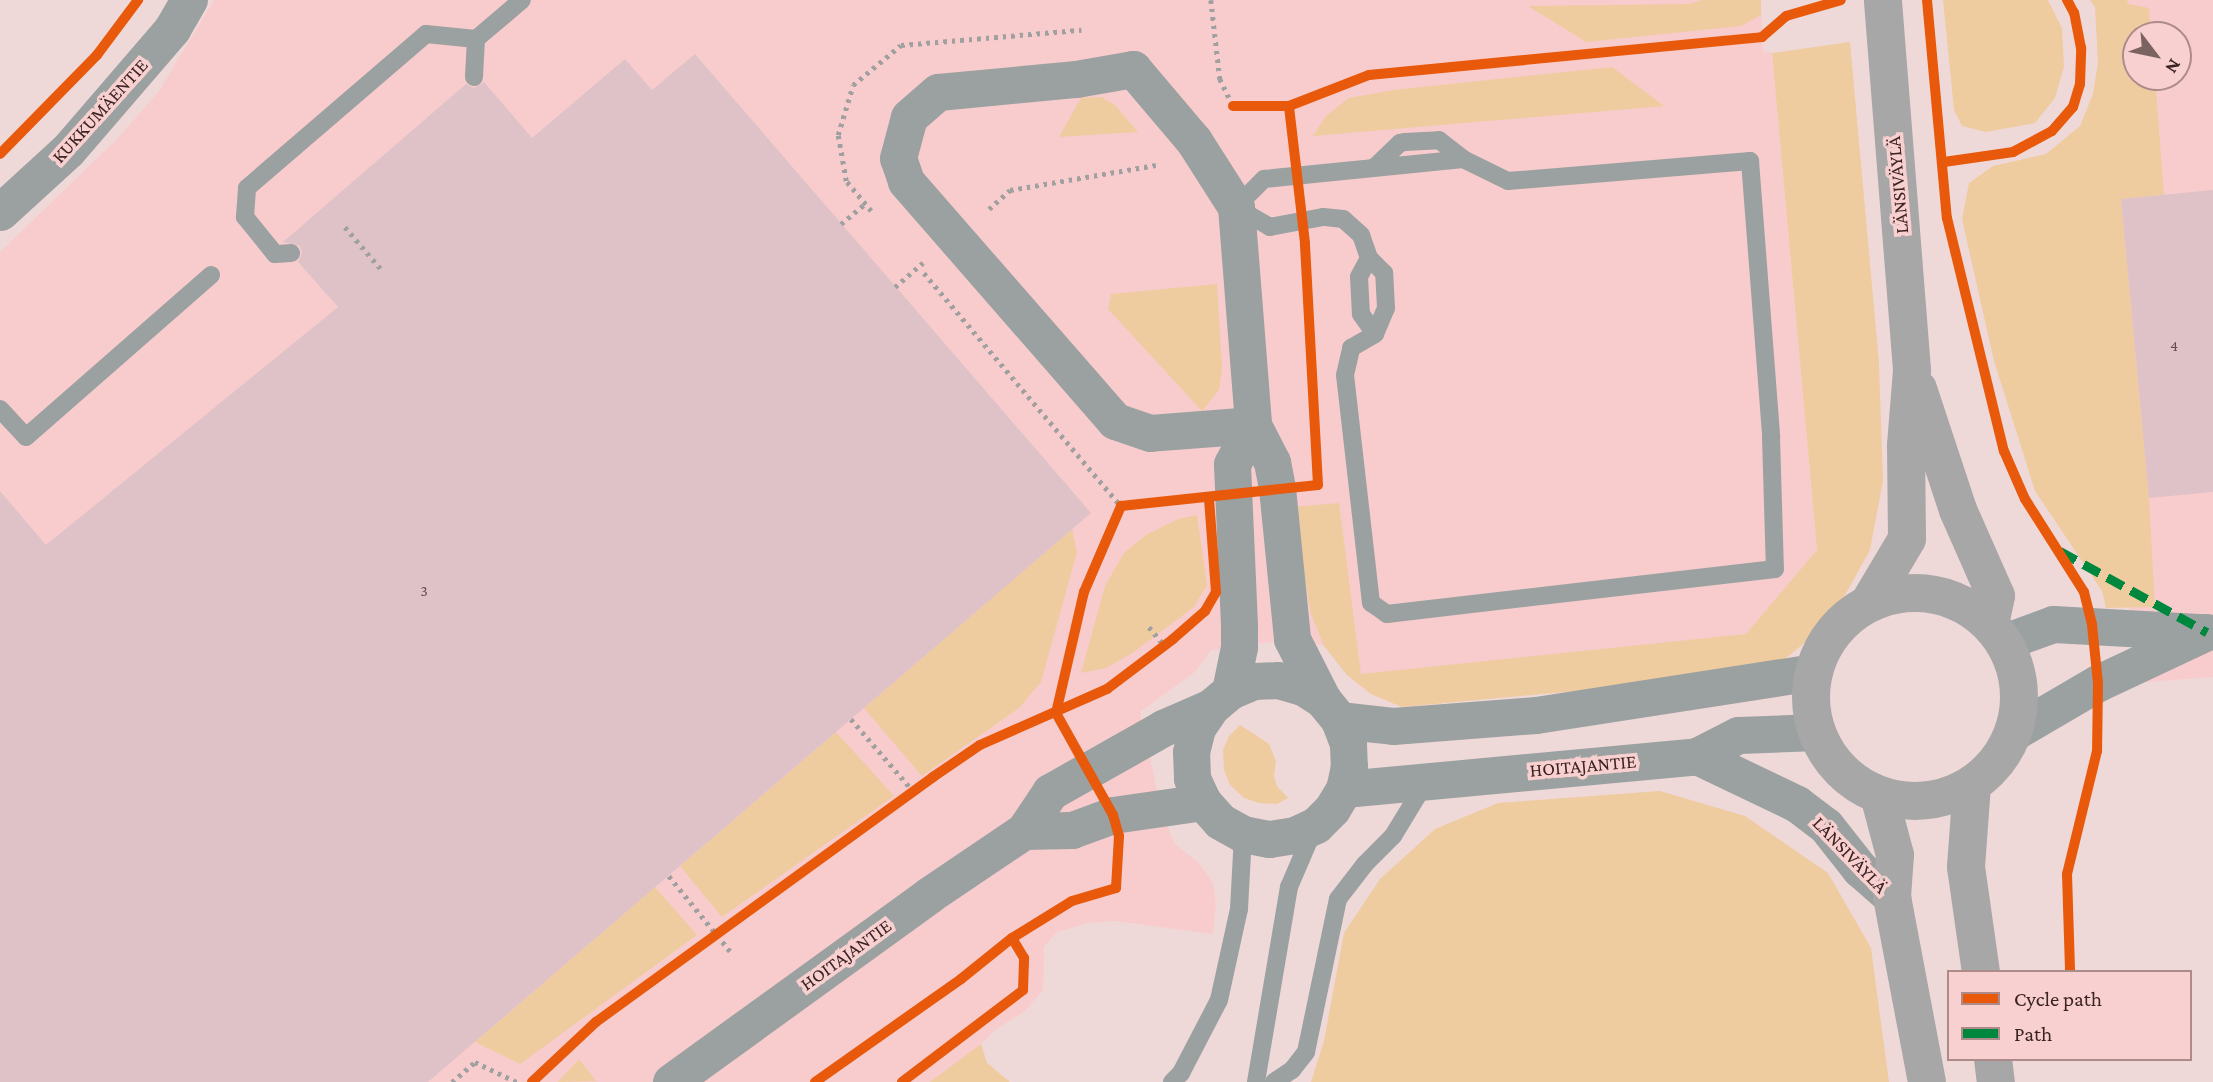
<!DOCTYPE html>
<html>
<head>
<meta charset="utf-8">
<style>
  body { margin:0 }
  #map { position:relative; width:2213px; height:1082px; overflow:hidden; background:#efd9d8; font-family:"Crimson Pro",serif }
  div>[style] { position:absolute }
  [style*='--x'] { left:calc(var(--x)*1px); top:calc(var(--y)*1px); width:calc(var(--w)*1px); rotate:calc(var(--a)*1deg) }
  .built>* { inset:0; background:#f8cccc }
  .green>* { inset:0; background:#efcba0 }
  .building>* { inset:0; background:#dec2c7 }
  .path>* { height:4.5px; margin-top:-2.25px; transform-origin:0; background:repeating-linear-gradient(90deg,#a0a0a0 0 3.5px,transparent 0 8.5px) }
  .service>* { height:18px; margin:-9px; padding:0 9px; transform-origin:9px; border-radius:9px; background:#9ba1a1 }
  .minor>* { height:37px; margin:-18.5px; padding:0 18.5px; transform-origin:18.5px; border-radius:18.5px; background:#9ba1a1 }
  .secondary>* { height:38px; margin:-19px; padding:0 19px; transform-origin:19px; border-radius:19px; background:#a8a7a7 }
  .secondary>.ring { margin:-19px; padding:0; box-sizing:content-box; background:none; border:38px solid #a8a7a7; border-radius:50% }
  .quiet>* { height:9px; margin-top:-4.5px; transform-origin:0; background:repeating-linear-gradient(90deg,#00873e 0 18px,transparent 0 27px) }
  .cycleway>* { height:10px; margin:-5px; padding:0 5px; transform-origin:5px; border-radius:5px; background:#e8590c }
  span { translate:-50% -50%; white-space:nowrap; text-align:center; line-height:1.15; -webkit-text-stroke:7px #f8d0cf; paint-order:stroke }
  .number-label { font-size:16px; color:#664c4e }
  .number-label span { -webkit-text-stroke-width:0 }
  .street-label { font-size:19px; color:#3c2323 }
  .legend { position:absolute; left:1947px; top:970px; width:245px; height:91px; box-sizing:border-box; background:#f8d0cf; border:2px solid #ad8b8a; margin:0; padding:9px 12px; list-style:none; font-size:21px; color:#3c2323 }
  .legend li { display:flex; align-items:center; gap:14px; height:35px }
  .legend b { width:35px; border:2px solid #ad8b8a }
  .north { position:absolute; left:2122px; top:21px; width:70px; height:70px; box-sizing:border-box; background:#f8d0cf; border:2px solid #ad8b8a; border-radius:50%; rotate:122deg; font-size:19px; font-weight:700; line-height:28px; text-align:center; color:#3c2323 }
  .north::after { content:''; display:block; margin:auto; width:24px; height:32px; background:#7b6362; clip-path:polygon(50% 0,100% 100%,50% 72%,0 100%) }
</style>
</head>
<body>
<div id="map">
  <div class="built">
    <div style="clip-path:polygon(214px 0,1761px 0,1763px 51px,1772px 53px,1817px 550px,1808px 640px,1402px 707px,1371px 694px,1347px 675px,1324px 646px,1292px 639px,1211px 650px,1195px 672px,1140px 712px,1161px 809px,1174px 843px,1199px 863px,1213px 883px,1216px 905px,1213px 934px,1115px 921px,1088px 923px,1057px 932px,1044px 947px,1043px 990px,1025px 1011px,995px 1030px,981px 1044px,987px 1063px,1010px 1082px,0 1082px,0 252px,117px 139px,159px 91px)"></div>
    <div style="clip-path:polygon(evenodd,2090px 0,2213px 0,2213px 677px,2134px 683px,2095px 7px,2090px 0,2136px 35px,2178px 35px,2178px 77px,2136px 77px,2136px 35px)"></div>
  </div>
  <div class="green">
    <div style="clip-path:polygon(1703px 0,1761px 0,1761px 15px,1741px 26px,1586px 42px,1528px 6px,1688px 4px)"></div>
    <div style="clip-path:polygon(1943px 0,2048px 0,2062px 28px,2064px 67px,2055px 98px,2035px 123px,1986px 132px,1962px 126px,1954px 110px)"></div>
    <div style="clip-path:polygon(2090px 0,2127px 0,2128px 4px,2149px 8px,2151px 35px,2136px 35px,2136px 77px,2155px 77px,2164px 195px,2121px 199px,2149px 498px,2155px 607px,2106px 608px,2102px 591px,2035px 491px,1994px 361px,1962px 219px,1969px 183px,1993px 166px,2046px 154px,2080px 126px,2093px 94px,2098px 62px,2095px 7px)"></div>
    <div style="clip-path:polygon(1850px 42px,1879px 363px,1883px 481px,1870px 550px,1843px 599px,1808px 640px,1785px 659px,1737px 676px,1402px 707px,1371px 694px,1347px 675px,1324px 646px,1311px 614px,1292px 507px,1339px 503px,1361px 674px,1746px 634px,1817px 550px,1772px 53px)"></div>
    <div style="clip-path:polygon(1612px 67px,1664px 106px,1313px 136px,1326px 116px,1349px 98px,1393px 90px)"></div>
    <div style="clip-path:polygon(1101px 97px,1115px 105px,1138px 132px,1059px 137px,1081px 98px)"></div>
    <div style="clip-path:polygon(1217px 284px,1222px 369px,1219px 390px,1202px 411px,1108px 309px,1111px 294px)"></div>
    <div style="clip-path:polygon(1197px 515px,1207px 585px,1194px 607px,1131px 654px,1106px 668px,1081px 673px,1105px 586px,1124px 553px,1146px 535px,1178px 519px)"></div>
    <div style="clip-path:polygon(1072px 529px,1077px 552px,1041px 682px,1019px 708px,922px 776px,864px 708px)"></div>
    <div style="clip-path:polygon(1240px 725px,1269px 744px,1276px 761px,1274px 776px,1277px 786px,1288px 798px,1277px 804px,1259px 803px,1244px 798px,1230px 785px,1224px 770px,1223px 750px,1229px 736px)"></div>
    <div style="clip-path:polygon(836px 732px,894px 796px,722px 917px,680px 866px)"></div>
    <div style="clip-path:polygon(1660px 791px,1745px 816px,1828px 873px,1871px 948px,1889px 1082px,1311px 1082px,1324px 1041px,1344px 933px,1380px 879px,1435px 829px,1498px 803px)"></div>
    <div style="clip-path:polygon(655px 887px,697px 935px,520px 1064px,475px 1042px)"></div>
    <div style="clip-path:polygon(981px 1044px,987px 1063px,1010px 1082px,930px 1082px)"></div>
    <div style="clip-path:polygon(579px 1059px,596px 1081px,558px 1082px)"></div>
  </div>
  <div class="building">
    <div style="clip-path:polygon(695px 54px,1091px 513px,428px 1082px,0 1082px,0 491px,46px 545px,338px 307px,298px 262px,302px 253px,300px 246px,283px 242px,466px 84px,474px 88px,484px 82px,532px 138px,625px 59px,652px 90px)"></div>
    <div style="clip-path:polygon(2213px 190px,2213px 492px,2149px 498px,2121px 199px)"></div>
  </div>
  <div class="path">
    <div style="--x:1211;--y:0;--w:80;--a:83.5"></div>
    <div style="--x:1220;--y:79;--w:30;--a:64"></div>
    <div style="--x:1233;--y:106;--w:8;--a:135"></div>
    <div style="--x:989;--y:209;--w:28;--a:-42"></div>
    <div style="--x:1010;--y:190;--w:148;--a:-9.7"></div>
    <div style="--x:871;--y:211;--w:39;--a:-130"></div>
    <div style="--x:846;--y:181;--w:47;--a:-99.9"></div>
    <div style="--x:838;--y:135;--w:52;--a:-73.3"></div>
    <div style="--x:853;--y:85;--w:62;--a:-39.8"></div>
    <div style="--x:901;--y:45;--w:181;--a:-4.8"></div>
    <div style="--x:841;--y:224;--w:31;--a:-40"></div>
    <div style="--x:345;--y:227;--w:55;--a:49.4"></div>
    <div style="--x:924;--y:273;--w:305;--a:49.8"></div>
    <div style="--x:895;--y:287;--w:37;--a:-41"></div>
    <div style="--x:1149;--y:627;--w:25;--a:50"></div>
    <div style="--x:851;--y:719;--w:96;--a:49.2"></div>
    <div style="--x:669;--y:876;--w:97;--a:50.9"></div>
    <div style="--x:452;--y:1082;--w:30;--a:-41"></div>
    <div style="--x:475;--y:1062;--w:47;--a:25.5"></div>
  </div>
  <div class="service">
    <div style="--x:474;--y:77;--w:38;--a:-87"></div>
    <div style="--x:1463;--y:159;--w:50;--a:26.1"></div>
    <div style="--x:1508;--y:181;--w:243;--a:-4.7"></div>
    <div style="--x:1750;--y:161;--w:277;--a:85.6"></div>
    <div style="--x:1771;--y:437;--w:132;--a:88.3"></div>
    <div style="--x:1775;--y:569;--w:391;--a:173.4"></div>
    <div style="--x:1387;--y:614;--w:19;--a:-145"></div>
    <div style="--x:1371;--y:603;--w:229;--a:-96.5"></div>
    <div style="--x:1345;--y:375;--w:28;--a:-77"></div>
    <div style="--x:1351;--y:348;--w:28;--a:-30"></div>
    <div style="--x:1375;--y:334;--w:28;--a:-67"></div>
    <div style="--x:1386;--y:308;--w:35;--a:-93"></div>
    <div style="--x:1384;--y:273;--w:21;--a:-135"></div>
    <div style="--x:1369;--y:258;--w:24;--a:-109"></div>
    <div style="--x:1361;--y:235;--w:24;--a:-138"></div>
    <div style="--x:1343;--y:219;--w:20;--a:-174"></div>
    <div style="--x:1323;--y:217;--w:54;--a:169.3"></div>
    <div style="--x:1270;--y:227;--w:39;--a:-150"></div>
    <div style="--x:1236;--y:207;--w:40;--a:-45"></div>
    <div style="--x:1264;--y:179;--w:200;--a:-5.7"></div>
    <div style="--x:1375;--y:167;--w:35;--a:-44"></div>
    <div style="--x:1400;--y:143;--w:5;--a:-11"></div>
    <div style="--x:1405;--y:142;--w:34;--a:-3"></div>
    <div style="--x:1439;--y:140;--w:31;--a:38"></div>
    <div style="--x:291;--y:253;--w:16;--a:176"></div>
    <div style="--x:275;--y:254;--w:48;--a:-129"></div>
    <div style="--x:245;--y:217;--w:29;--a:-86"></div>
    <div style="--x:247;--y:188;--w:236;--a:-40.7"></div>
    <div style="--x:426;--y:34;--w:50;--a:5.7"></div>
    <div style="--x:476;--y:39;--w:60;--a:-40.3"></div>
    <div style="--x:1369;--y:258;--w:21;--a:118"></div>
    <div style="--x:1359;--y:277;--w:37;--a:87"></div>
    <div style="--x:1361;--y:314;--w:24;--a:55"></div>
    <div style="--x:0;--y:409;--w:38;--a:47"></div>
    <div style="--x:26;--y:437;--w:246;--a:-41.2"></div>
    <div style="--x:1172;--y:1082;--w:13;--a:-45"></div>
    <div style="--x:1181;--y:1073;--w:82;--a:-62.5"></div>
    <div style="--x:1219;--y:1000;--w:93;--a:-77.6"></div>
    <div style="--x:1239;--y:909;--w:75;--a:-86.9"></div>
    <div style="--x:1256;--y:1082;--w:198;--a:-80.4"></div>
    <div style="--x:1289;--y:887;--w:61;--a:-66.8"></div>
    <div style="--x:1274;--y:1082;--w:22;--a:-34"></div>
    <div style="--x:1292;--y:1070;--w:23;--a:-52"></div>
    <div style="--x:1306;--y:1052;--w:156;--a:-78.2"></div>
    <div style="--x:1338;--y:899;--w:44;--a:-52.4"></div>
    <div style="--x:1365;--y:864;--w:40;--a:-45"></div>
    <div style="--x:1393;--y:836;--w:66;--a:-58.7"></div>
  </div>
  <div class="minor">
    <div style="--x:0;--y:212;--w:92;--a:-42.4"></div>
    <div style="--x:68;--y:150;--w:160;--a:-49.3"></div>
    <div style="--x:172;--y:29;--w:34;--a:-60"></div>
    <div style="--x:1253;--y:425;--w:103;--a:175.6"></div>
    <div style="--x:1150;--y:433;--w:37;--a:-161"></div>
    <div style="--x:1115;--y:421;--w:318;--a:-131.1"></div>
    <div style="--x:906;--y:181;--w:24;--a:-109"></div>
    <div style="--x:898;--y:158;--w:42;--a:-75"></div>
    <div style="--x:909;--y:117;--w:38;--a:-41"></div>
    <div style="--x:938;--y:92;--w:139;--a:-5.4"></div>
    <div style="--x:1076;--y:79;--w:58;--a:-10"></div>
    <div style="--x:1133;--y:69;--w:94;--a:49.7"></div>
    <div style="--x:1194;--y:141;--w:78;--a:57.5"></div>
    <div style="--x:1236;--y:207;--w:219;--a:85.5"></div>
    <div style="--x:1253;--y:425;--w:42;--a:62.8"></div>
    <div style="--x:1272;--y:462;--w:26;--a:79"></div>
    <div style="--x:1277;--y:488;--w:152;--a:84.3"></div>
    <div style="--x:1292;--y:639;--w:68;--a:63.1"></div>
    <div style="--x:1323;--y:700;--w:26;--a:51"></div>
    <div style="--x:1339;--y:720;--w:25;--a:69"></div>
    <div style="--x:1348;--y:743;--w:23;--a:88"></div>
    <div style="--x:1349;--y:766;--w:24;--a:102"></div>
    <div style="--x:1344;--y:789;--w:23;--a:121"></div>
    <div style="--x:1332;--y:809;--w:23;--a:135"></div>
    <div style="--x:1316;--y:825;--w:23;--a:155"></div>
    <div style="--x:1295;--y:835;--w:26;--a:171"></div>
    <div style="--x:1269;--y:839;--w:26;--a:-169"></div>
    <div style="--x:1243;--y:834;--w:26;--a:-151"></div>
    <div style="--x:1220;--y:821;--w:25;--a:-132"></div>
    <div style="--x:1203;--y:802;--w:26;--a:-115"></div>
    <div style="--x:1192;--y:778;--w:26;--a:-92"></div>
    <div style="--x:1191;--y:752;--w:25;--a:-76"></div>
    <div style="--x:1197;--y:728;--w:25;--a:-56"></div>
    <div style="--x:1211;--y:707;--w:25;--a:-40"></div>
    <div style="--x:1230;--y:691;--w:25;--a:-23"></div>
    <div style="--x:1253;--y:681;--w:25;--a:-2"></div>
    <div style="--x:1278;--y:680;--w:26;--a:16"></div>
    <div style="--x:1303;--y:687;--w:24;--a:33"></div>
    <div style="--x:2004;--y:642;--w:52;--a:-20.2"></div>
    <div style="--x:2053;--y:624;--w:150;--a:3.1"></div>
    <div style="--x:1230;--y:691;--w:45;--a:-78.4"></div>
    <div style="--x:1239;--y:647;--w:22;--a:-90"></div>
    <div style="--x:1239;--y:625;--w:161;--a:-92.5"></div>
    <div style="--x:1232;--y:464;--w:44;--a:-61.7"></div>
    <div style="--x:1339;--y:720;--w:54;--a:6.3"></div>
    <div style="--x:1393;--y:726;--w:143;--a:-4.4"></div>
    <div style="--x:1536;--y:715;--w:281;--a:-8.8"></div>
    <div style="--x:2014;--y:732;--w:97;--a:-30.3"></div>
    <div style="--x:2098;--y:683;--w:120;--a:-25.1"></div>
    <div style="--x:1697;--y:756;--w:111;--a:25.6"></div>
    <div style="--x:1797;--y:804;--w:36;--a:37"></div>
    <div style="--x:1826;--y:826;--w:55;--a:51.7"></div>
    <div style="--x:1860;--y:869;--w:43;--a:41.2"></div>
    <div style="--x:1344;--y:789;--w:355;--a:-5.3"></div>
    <div style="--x:1697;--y:756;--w:46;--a:-27.1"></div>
    <div style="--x:1738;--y:735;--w:79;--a:-2.2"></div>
    <div style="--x:1024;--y:831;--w:48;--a:-1.2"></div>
    <div style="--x:1072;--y:830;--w:44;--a:-20.1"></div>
    <div style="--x:1113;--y:815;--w:91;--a:-8.2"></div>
    <div style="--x:671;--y:1082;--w:319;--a:-35.9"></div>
    <div style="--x:929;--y:895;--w:115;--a:-34"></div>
    <div style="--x:1024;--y:831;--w:47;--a:-56.3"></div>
    <div style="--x:1050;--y:792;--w:130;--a:-29.5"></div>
    <div style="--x:1163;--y:728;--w:52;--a:-23.6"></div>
  </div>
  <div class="secondary">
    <div style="--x:1918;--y:389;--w:127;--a:71.7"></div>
    <div style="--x:1958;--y:510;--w:94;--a:66.2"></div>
    <div style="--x:1996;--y:596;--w:29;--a:102"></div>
    <div class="ring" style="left:1811px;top:593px;width:170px;height:170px"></div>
    <div style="--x:1869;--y:603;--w:74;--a:-59.3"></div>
    <div style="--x:1907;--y:539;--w:94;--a:-90.6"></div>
    <div style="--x:1906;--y:445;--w:75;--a:-85.4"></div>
    <div style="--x:1912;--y:370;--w:371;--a:-94.5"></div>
    <div style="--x:1972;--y:785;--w:82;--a:94.2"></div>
    <div style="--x:1966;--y:867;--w:106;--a:81.9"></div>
    <div style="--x:1879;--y:795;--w:62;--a:75.1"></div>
    <div style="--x:1895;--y:855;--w:42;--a:94.1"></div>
    <div style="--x:1892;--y:897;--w:188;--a:79.3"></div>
    <div style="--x:1993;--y:1059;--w:23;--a:83"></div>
  </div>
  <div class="quiet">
    <div style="--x:2060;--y:551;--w:168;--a:28.9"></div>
  </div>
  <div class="cycleway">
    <div style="--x:1927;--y:0;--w:219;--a:84.8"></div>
    <div style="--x:1947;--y:218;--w:240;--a:76.3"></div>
    <div style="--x:2004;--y:451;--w:52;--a:66.4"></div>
    <div style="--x:2025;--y:499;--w:110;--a:57.6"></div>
    <div style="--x:2084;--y:592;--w:34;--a:76"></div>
    <div style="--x:2092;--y:625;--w:58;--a:84.1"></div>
    <div style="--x:2098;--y:683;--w:68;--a:90.8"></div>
    <div style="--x:2097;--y:751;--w:127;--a:103.7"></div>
    <div style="--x:2067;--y:874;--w:98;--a:88.2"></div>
    <div style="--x:1289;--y:106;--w:86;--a:-21.2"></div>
    <div style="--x:1369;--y:75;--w:395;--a:-5.5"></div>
    <div style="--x:1762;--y:37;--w:32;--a:-41"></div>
    <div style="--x:1786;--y:16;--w:57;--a:-16.2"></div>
    <div style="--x:0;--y:154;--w:139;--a:-45.6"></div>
    <div style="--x:97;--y:55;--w:69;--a:-53.3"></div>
    <div style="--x:1944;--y:162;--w:70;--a:-8.2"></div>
    <div style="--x:2013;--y:152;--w:44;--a:-28.3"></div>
    <div style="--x:2052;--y:131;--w:32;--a:-49"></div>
    <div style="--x:2073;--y:107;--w:24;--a:-73"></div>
    <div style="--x:2080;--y:84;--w:36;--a:-88"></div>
    <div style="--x:2081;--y:48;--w:36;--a:-101"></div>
    <div style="--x:2074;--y:13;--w:15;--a:-118"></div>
    <div style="--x:532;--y:1082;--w:88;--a:-43.2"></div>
    <div style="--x:596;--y:1022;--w:417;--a:-36"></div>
    <div style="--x:933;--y:777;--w:57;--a:-34.2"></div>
    <div style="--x:980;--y:745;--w:139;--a:-23.8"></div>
    <div style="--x:1107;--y:689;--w:83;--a:-37.1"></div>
    <div style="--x:1173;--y:639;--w:43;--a:-41.2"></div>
    <div style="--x:1205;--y:611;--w:22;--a:-60"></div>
    <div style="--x:1216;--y:592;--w:93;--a:-94.3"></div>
    <div style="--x:815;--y:1082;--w:179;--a:-35.2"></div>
    <div style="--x:961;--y:979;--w:65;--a:-38.8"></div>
    <div style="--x:1012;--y:938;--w:70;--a:-31.7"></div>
    <div style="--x:1072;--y:901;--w:46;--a:-16.5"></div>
    <div style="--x:1116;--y:888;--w:52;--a:-86.7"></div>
    <div style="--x:1119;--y:836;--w:22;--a:-106"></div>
    <div style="--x:1113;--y:815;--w:117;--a:-119.2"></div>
    <div style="--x:1056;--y:713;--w:124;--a:-77"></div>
    <div style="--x:1084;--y:592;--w:94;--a:-66.7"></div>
    <div style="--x:1121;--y:506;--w:198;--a:-6.1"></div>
    <div style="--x:1318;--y:485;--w:242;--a:-93.1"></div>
    <div style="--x:1305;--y:243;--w:138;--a:-96.7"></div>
    <div style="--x:1289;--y:106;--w:56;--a:180"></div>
    <div style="--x:902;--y:1082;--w:152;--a:-37.2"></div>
    <div style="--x:1023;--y:990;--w:32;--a:-88"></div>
    <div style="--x:1024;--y:958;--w:23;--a:-121"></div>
  </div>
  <div class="number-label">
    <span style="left:2174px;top:346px">4</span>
    <span style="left:424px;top:591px">3</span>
  </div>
  <div class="street-label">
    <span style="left:100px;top:111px;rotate:-48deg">KUKKUMÄENTIE</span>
    <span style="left:1898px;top:185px;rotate:-95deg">LÄNSIVÄYLÄ</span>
    <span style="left:1583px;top:766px;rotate:-5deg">HOITAJANTIE</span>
    <span style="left:1850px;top:855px;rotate:46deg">LÄNSIVÄYLÄ</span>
    <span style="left:846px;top:955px;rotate:-36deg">HOITAJANTIE</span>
  </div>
  <ul class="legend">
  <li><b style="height:9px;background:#e8590c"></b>Cycle path</li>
  <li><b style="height:9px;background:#00873e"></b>Path</li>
  </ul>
  <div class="north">N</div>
</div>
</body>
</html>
